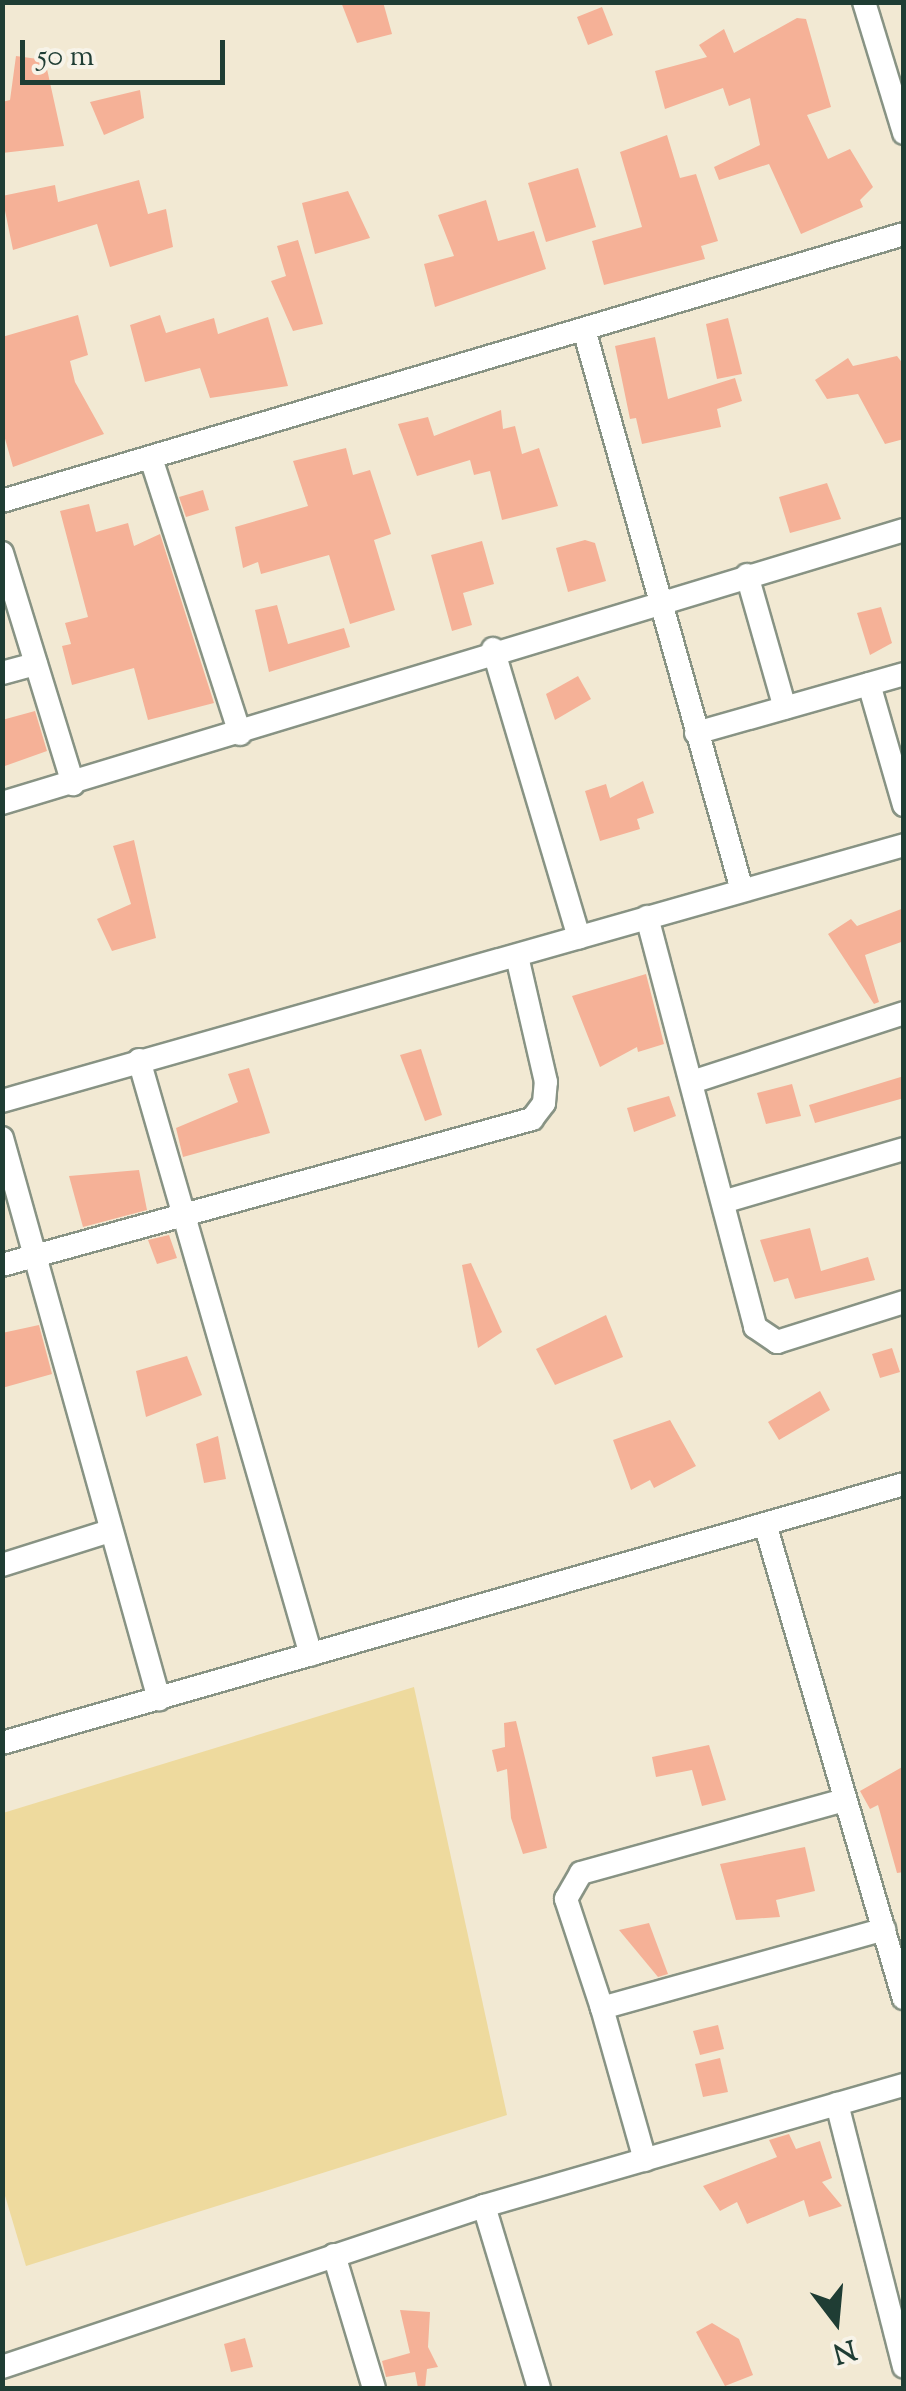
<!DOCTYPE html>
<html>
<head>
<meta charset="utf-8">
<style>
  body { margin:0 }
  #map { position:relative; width:906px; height:2391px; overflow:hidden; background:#f2e9d3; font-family:"Sorts Mill Goudy",serif }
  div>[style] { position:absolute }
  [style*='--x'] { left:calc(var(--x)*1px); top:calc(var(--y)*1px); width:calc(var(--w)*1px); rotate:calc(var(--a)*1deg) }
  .sand>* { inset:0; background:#eeda9e }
  .building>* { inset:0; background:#f5b197 }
  .roads { filter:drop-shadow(2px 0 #889384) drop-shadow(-2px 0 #889384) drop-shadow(0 2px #889384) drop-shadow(0 -2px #889384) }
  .minor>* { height:22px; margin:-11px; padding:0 11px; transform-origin:11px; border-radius:11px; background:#fff }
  span { translate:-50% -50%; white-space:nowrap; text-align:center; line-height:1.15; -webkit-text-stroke:8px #f7f3e8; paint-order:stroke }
  .frame { position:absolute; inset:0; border:5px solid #1f3d34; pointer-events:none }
  .north { position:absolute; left:786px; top:2271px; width:100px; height:100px; -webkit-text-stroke:8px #f7f3e8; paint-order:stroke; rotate:164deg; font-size:28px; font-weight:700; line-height:40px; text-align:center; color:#1f3d34 }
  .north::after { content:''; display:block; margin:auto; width:35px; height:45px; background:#1f3d34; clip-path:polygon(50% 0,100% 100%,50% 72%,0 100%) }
  .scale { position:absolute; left:20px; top:40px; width:205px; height:45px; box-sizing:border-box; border:5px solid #1f3d34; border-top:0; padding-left:12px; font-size:30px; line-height:35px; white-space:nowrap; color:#1f3d34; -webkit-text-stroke:8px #f7f3e8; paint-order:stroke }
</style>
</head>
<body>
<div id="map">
  <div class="sand">
    <div style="clip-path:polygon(414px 1687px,507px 2115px,26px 2266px,3px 2189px,3px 1813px)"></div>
  </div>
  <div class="building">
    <div style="clip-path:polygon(341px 2px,383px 2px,392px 34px,357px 43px)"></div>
    <div style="clip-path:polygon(602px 7px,613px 35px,588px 45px,577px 17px)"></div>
    <div style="clip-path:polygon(797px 18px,806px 19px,831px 107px,807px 115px,828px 159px,850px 149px,873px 187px,860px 200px,863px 207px,801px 234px,769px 164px,719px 180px,714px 167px,760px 145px,750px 98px,729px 106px,723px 88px,665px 109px,655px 71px,707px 57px,699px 45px,724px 29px,734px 53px)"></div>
    <div style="clip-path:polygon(16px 56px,45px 60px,64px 146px,2px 153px,2px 102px,10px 100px)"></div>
    <div style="clip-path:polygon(140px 90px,144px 118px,104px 135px,90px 102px)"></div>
    <div style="clip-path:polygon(667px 135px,680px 178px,696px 174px,718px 241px,701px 246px,705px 259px,604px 285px,592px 241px,642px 227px,620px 152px)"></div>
    <div style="clip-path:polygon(578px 168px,596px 227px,546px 242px,528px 183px)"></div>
    <div style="clip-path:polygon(139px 180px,148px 214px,166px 209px,173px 247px,110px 267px,97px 224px,13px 250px,2px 196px,55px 185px,58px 202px)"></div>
    <div style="clip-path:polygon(348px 191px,370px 238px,315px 254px,302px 203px)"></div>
    <div style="clip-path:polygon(486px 200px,498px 241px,534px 231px,546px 269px,435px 307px,424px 264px,454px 256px,438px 215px)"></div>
    <div style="clip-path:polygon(298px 240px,323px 324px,293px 331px,271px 281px,286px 276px,277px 246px)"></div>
    <div style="clip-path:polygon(78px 315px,88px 355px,70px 361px,75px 382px,104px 434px,13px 467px,2px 428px,2px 337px)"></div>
    <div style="clip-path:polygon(160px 315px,166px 333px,214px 318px,218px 334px,268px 317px,288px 386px,210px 398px,200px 368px,145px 382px,130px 325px)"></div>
    <div style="clip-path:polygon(728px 318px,742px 374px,717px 379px,706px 324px)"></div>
    <div style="clip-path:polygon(655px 337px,668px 399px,735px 378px,742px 401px,717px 409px,721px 427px,642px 444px,636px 418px,630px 419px,615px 346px)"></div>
    <div style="clip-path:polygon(897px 356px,904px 365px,904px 439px,885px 444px,858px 394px,827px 399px,815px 380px,848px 358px,853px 366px)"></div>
    <div style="clip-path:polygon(501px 410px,503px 429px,515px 426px,522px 454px,539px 448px,558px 506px,502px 520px,490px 471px,474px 475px,470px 460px,417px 476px,398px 424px,428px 417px,434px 436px)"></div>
    <div style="clip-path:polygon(346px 448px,353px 475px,370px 470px,391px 534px,374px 540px,395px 610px,350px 624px,329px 555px,261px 574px,258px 562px,243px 568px,235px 527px,308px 506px,293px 461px)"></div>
    <div style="clip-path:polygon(827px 483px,841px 519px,790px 533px,779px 497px)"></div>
    <div style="clip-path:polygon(203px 490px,209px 510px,186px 517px,179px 497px)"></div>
    <div style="clip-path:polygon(89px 504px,96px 532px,128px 523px,134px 546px,160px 534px,214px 703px,148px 720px,134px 668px,72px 685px,62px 646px,71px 644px,65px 623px,88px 617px,60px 511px)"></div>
    <div style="clip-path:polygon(585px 540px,595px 543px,606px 581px,568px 592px,556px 548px)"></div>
    <div style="clip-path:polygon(482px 541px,494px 584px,463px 593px,472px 625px,452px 631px,431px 555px)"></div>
    <div style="clip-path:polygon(277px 605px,288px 644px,344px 628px,350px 647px,269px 672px,255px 610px)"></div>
    <div style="clip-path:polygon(881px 607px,892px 643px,870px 655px,857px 613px)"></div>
    <div style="clip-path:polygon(578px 676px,591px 699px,555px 720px,546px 694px)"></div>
    <div style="clip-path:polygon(35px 711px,47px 751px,2px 767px,2px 720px)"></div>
    <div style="clip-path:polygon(643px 781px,654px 813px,637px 819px,640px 829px,600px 841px,585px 791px,606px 784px,610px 798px)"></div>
    <div style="clip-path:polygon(134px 840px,156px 938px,112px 951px,97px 919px,131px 904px,113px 846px)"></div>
    <div style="clip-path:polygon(904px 908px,904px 941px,865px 955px,879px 1002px,874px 1004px,828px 934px,851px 919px,857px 926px)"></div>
    <div style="clip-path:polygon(646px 974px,664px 1044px,638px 1052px,637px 1047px,600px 1067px,572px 996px)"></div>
    <div style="clip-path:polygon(421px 1049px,442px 1115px,425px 1121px,400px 1055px)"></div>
    <div style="clip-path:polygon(249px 1068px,270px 1133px,183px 1157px,176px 1128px,238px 1102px,228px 1074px)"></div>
    <div style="clip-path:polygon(904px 1076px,904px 1098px,815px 1123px,809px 1105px)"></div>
    <div style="clip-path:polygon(792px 1084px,801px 1116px,766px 1124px,757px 1093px)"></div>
    <div style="clip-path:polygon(669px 1096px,676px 1116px,634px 1132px,627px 1108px)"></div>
    <div style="clip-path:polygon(139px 1170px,147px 1210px,83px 1227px,69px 1176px)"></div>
    <div style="clip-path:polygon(810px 1228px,821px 1271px,868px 1257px,875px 1280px,795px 1299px,788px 1278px,774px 1282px,760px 1240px)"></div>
    <div style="clip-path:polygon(169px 1235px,177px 1258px,157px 1264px,148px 1240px)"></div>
    <div style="clip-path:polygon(471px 1263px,502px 1332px,478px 1348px,462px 1265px)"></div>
    <div style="clip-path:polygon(606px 1315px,623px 1357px,555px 1385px,536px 1349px)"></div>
    <div style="clip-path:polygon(39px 1325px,52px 1374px,2px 1388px,2px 1333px)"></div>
    <div style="clip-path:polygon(892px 1348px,900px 1372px,880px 1378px,872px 1354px)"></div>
    <div style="clip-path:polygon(187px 1356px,202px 1395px,146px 1417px,136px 1371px)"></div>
    <div style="clip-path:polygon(820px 1391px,830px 1410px,779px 1440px,768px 1422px)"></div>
    <div style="clip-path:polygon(670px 1420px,696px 1466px,654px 1488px,650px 1480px,631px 1490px,613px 1440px)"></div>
    <div style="clip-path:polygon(218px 1436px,226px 1479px,204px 1483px,196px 1444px)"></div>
    <div style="clip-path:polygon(516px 1721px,547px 1848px,523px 1854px,511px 1818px,507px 1769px,497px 1772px,492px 1750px,505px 1747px,504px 1723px)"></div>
    <div style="clip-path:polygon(709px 1745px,726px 1800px,702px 1806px,692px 1770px,656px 1777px,652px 1757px)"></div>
    <div style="clip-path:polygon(904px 1766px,904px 1872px,897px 1873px,878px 1805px,870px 1809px,860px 1791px)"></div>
    <div style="clip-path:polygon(805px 1847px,815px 1891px,776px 1900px,780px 1917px,736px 1920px,720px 1864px)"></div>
    <div style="clip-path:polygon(649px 1923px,668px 1974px,658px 1977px,619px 1930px)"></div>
    <div style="clip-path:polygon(718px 2025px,724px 2049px,700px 2055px,693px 2031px)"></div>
    <div style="clip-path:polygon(720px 2058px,728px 2092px,703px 2097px,695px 2064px)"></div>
    <div style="clip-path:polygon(789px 2134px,796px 2149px,820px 2141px,832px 2178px,822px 2182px,842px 2206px,809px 2217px,804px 2200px,747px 2224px,737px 2202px,720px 2211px,703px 2186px,777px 2157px,769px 2140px)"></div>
    <div style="clip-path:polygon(400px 2310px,430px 2312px,428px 2347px,438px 2367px,427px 2369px,425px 2388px,418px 2388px,415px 2372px,386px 2377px,382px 2361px,410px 2353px)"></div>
    <div style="clip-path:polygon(712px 2323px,739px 2339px,753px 2375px,725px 2386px,696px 2332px)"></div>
    <div style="clip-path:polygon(245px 2338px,253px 2367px,231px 2372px,224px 2344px)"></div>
  </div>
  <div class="roads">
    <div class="minor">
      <div style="--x:864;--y:2;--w:137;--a:73"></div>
      <div style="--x:585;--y:333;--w:579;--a:74.26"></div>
      <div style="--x:151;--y:458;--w:290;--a:72.1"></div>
      <div style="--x:2;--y:501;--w:941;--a:-16.49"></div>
      <div style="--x:2;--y:553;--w:242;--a:72.9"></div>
      <div style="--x:747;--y:575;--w:138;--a:74.1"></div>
      <div style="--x:493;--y:649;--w:301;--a:73.4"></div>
      <div style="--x:2;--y:673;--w:35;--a:-15"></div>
      <div style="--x:869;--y:684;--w:126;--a:73.9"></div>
      <div style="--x:696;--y:733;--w:216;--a:-15.8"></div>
      <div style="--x:2;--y:803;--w:942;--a:-16.84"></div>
      <div style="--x:647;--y:917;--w:424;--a:75.2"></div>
      <div style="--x:755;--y:1327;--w:27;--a:34"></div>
      <div style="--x:777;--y:1342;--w:133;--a:-17.5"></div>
      <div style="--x:139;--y:1060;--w:619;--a:73.88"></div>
      <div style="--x:695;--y:1081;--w:220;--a:-18"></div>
      <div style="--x:2;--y:1101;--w:938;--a:-15.84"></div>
      <div style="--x:2;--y:1138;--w:583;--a:74.37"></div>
      <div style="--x:726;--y:1201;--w:185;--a:-16.3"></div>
      <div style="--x:2;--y:1265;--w:550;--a:-15.4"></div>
      <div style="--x:532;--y:1119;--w:20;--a:-53"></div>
      <div style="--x:544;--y:1103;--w:21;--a:-85"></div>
      <div style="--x:546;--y:1082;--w:129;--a:-103"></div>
      <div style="--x:765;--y:1524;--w:494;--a:73.7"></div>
      <div style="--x:2;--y:1565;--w:113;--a:-17.5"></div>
      <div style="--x:2;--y:1743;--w:938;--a:-16.02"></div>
      <div style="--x:602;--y:2008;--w:115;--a:-108.3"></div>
      <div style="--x:566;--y:1899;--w:30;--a:-60"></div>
      <div style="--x:581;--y:1873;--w:273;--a:-15.5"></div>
      <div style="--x:837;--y:2104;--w:271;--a:75.7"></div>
      <div style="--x:645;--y:2160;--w:158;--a:-105.8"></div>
      <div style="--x:602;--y:2008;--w:293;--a:-15.6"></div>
      <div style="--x:484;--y:2206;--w:190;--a:73.2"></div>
      <div style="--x:334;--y:2255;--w:139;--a:73.3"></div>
      <div style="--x:2;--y:2367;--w:508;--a:-18.47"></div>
      <div style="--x:484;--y:2206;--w:437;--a:-16.1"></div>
    </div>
  </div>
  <div class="frame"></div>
  <div class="north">N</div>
  <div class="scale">50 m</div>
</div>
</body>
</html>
